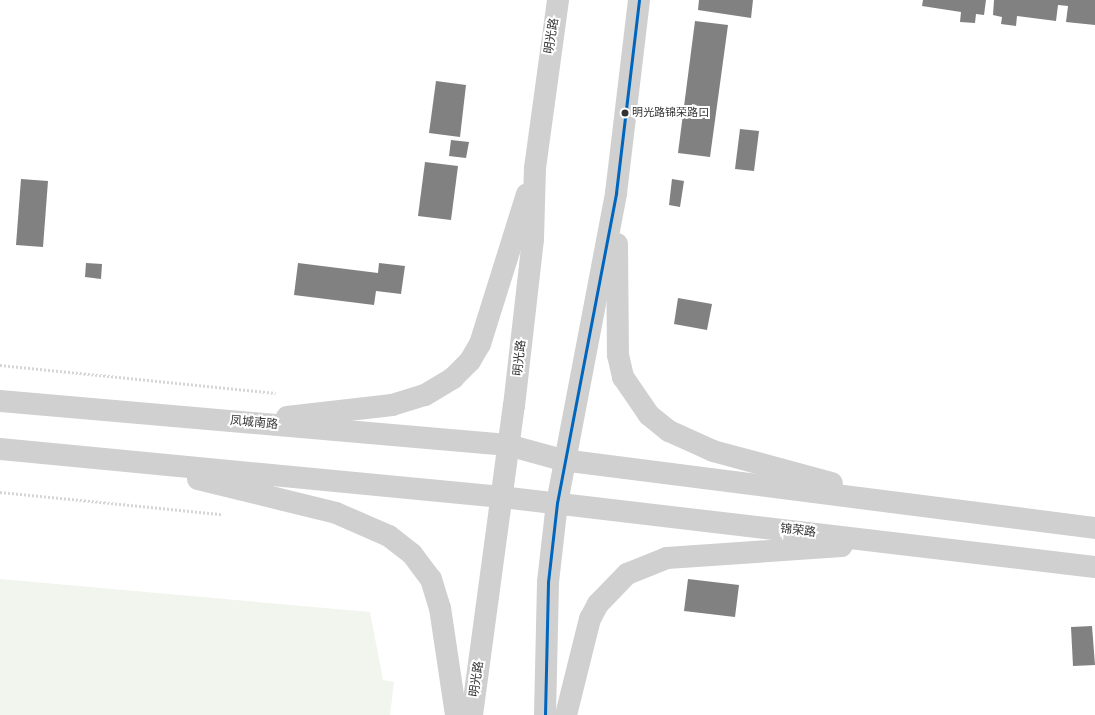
<!DOCTYPE html>
<html>
<head>
<meta charset="utf-8">
<style>
  body { margin:0 }
  #map { position:relative; width:1095px; height:715px; overflow:hidden; background:#fff; font-family:"Fira Sans","Noto Sans SC",sans-serif }
  div>[style] { position:absolute }
  [style*='--x'] { left:calc(var(--x)*1px); top:calc(var(--y)*1px); width:calc(var(--w)*1px); rotate:calc(var(--a)*1deg) }
  .green>* { inset:0; background:#f1f5ed }
  .building>* { inset:0; background:#818181 }
  .path>* { height:2.5px; margin-top:-1.25px; transform-origin:0; background:repeating-linear-gradient(90deg,#d6d6d6 0 2px,transparent 0 4px) }
  .secondary>* { height:22px; margin:-11px; padding:0 11px; transform-origin:11px; border-radius:11px; background:#d0d0d0 }
  .bus-1>* { height:3px; margin:-1.5px; padding:0 1.5px; transform-origin:1.5px; border-radius:1.5px; background:#0065bd }
  .dots>* { width:11px; height:11px; translate:-50% -50%; box-sizing:border-box; border:2px solid #fff; border-radius:50% }
  span { translate:-50% -50%; white-space:nowrap; text-align:center; line-height:1.15; -webkit-text-stroke:4px #fff; paint-order:stroke }
  .bus-label { font-size:11px; color:#333 }
  .left { translate:0 -50%; text-align:left }
  .street-label { font-size:12px; color:#333 }
</style>
</head>
<body>
<div id="map">
  <div class="green">
    <div style="clip-path:polygon(0 579px,370px 612px,383px 680px,394px 682px,390px 715px,0 715px)"></div>
  </div>
  <div class="building">
    <div style="clip-path:polygon(699px 0,753px 0,751px 18px,698px 10px)"></div>
    <div style="clip-path:polygon(923px 0,986px 0,984px 15px,976px 14px,975px 23px,960px 22px,961px 12px,922px 6px)"></div>
    <div style="clip-path:polygon(994px 0,1095px 0,1095px 25px,1066px 22px,1068px 6px,1058px 5px,1056px 21px,1017px 16px,1016px 26px,1001px 24px,1002px 17px,993px 15px)"></div>
    <div style="clip-path:polygon(695px 21px,728px 25px,710px 157px,678px 153px)"></div>
    <div style="clip-path:polygon(436px 81px,466px 85px,460px 137px,429px 133px)"></div>
    <div style="clip-path:polygon(740px 129px,759px 131px,754px 171px,735px 169px)"></div>
    <div style="clip-path:polygon(451px 140px,469px 142px,466px 158px,449px 156px)"></div>
    <div style="clip-path:polygon(425px 162px,458px 166px,451px 220px,418px 216px)"></div>
    <div style="clip-path:polygon(21px 179px,48px 181px,43px 247px,16px 245px)"></div>
    <div style="clip-path:polygon(672px 179px,684px 181px,680px 207px,669px 205px)"></div>
    <div style="clip-path:polygon(86px 263px,102px 264px,101px 279px,85px 277px)"></div>
    <div style="clip-path:polygon(298px 263px,378px 273px,379px 263px,405px 266px,401px 294px,376px 291px,374px 305px,294px 295px)"></div>
    <div style="clip-path:polygon(678px 298px,712px 304px,707px 330px,674px 324px)"></div>
    <div style="clip-path:polygon(688px 579px,739px 585px,735px 617px,684px 611px)"></div>
    <div style="clip-path:polygon(1092px 626px,1095px 665px,1073px 666px,1071px 627px)"></div>
  </div>
  <div class="path">
    <div style="--x:0;--y:365;--w:277;--a:5.8"></div>
    <div style="--x:0;--y:492;--w:223;--a:5.7"></div>
  </div>
  <div class="secondary">
    <div style="--x:617;--y:244;--w:111;--a:89.5"></div>
    <div style="--x:618;--y:355;--w:23;--a:77"></div>
    <div style="--x:623;--y:377;--w:46;--a:55.6"></div>
    <div style="--x:649;--y:415;--w:26;--a:39"></div>
    <div style="--x:669;--y:431;--w:48;--a:24.4"></div>
    <div style="--x:713;--y:451;--w:123;--a:15.1"></div>
    <div style="--x:0;--y:401;--w:510;--a:4.95"></div>
    <div style="--x:508;--y:445;--w:56;--a:15.5"></div>
    <div style="--x:562;--y:460;--w:537;--a:7.27"></div>
    <div style="--x:287;--y:417;--w:106;--a:-6.5"></div>
    <div style="--x:392;--y:405;--w:34;--a:-17"></div>
    <div style="--x:425;--y:395;--w:33;--a:-31"></div>
    <div style="--x:453;--y:378;--w:24;--a:-45"></div>
    <div style="--x:470;--y:361;--w:20;--a:-60"></div>
    <div style="--x:480;--y:344;--w:157;--a:-72.6"></div>
    <div style="--x:0;--y:449;--w:504;--a:5.46"></div>
    <div style="--x:502;--y:497;--w:597;--a:6.73"></div>
    <div style="--x:198;--y:479;--w:142;--a:13.8"></div>
    <div style="--x:336;--y:513;--w:58;--a:23.5"></div>
    <div style="--x:389;--y:536;--w:29;--a:38"></div>
    <div style="--x:412;--y:554;--w:31;--a:53"></div>
    <div style="--x:431;--y:579;--w:30;--a:73"></div>
    <div style="--x:440;--y:608;--w:108;--a:81.5"></div>
    <div style="--x:472;--y:715;--w:312;--a:-82.3"></div>
    <div style="--x:514;--y:406;--w:168;--a:-83.5"></div>
    <div style="--x:533;--y:239;--w:71;--a:-88.4"></div>
    <div style="--x:535;--y:168;--w:170;--a:-82.2"></div>
    <div style="--x:545;--y:715;--w:133;--a:-88.7"></div>
    <div style="--x:548;--y:582;--w:80;--a:-83.5"></div>
    <div style="--x:557;--y:503;--w:316;--a:-79.2"></div>
    <div style="--x:616;--y:193;--w:194;--a:-83.2"></div>
    <div style="--x:566;--y:715;--w:99;--a:-76"></div>
    <div style="--x:590;--y:619;--w:17;--a:-62"></div>
    <div style="--x:598;--y:604;--w:42;--a:-46"></div>
    <div style="--x:627;--y:574;--w:43;--a:-21.8"></div>
    <div style="--x:667;--y:558;--w:175;--a:-3.9"></div>
  </div>
  <div class="bus-1">
    <div style="--x:545;--y:715;--w:133;--a:-88.7"></div>
    <div style="--x:548;--y:582;--w:80;--a:-83.5"></div>
    <div style="--x:557;--y:503;--w:316;--a:-79.2"></div>
    <div style="--x:616;--y:193;--w:194;--a:-83.2"></div>
  </div>
  <div class="dots">
    <div style="left:625px;top:113px;background:#333"></div>
  </div>
  <div class="bus-label">
    <span class="left" style="left:632px;top:113px">明光路锦荣路口</span>
  </div>
  <div class="street-label">
    <span style="left:552px;top:36px;rotate:-81deg">明光路</span>
    <span style="left:520px;top:358px;rotate:-84deg">明光路</span>
    <span style="left:254px;top:423px;rotate:5deg">凤城南路</span>
    <span style="left:798px;top:531px;rotate:7deg">锦荣路</span>
    <span style="left:477px;top:679px;rotate:-82deg">明光路</span>
  </div>
</div>
</body>
</html>
